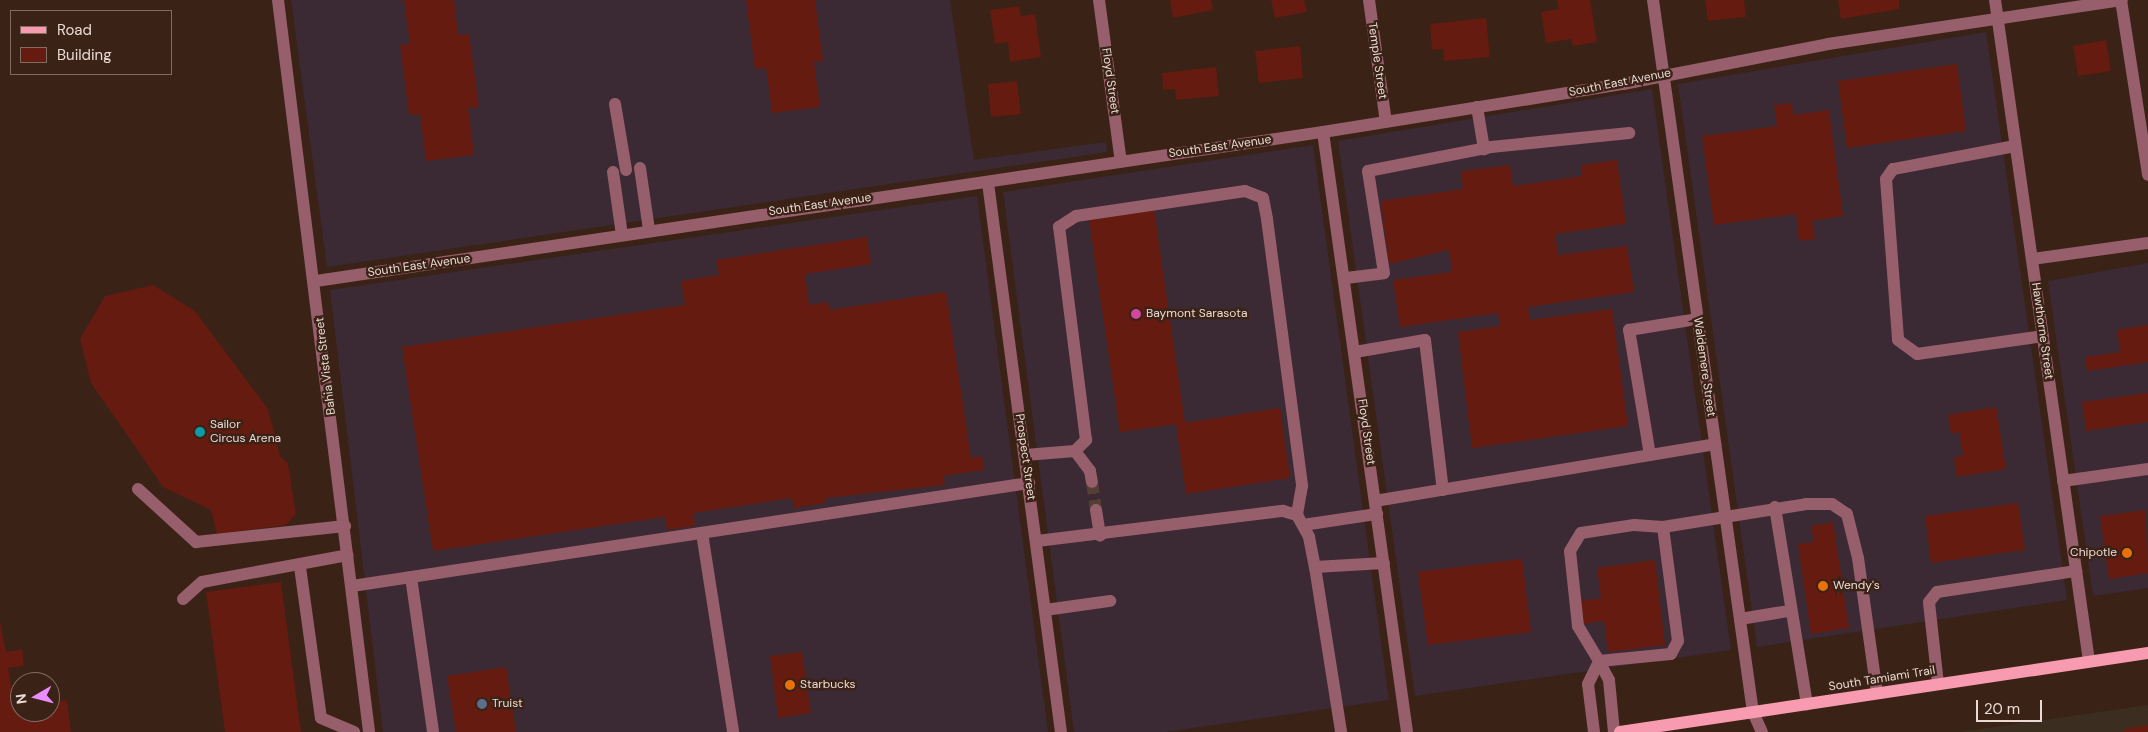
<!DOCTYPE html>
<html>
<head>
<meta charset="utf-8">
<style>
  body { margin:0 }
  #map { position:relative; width:2148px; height:732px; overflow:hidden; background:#3a2217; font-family:"DM Sans",sans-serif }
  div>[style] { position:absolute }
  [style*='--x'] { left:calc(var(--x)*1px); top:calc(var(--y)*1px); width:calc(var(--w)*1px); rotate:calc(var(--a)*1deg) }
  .commercial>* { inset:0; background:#3b2a34 }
  .medical>* { inset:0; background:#3c2d21 }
  .building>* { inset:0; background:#651b0f }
  .minor-tunnel>* { height:12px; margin-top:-6px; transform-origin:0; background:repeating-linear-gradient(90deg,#553e33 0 12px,transparent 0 18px) }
  .minor>* { height:12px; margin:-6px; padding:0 6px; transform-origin:6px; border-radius:6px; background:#975e6b }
  .major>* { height:12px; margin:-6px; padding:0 6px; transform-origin:6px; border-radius:6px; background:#f89bb0 }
  .dots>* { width:14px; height:14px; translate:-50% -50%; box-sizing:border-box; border:2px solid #3a2217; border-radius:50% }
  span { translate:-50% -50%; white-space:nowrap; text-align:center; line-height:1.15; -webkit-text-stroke:4.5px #3a2217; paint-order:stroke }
  .street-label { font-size:12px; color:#ebdad3 }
  .poi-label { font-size:12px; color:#ebdad3 }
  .left { translate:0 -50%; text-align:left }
  .right { translate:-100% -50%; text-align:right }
  .legend { position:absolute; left:10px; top:10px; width:162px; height:65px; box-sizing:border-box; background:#3a2217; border:1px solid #816c62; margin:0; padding:6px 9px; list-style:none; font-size:15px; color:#ebdad3 }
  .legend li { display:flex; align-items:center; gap:10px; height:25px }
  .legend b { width:25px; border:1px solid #816c62 }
  .north { position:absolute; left:10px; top:672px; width:50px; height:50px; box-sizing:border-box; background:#3a2217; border:1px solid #816c62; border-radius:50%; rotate:262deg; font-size:14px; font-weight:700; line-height:20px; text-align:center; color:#ebdad3 }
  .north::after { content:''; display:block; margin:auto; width:18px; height:22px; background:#e98dfe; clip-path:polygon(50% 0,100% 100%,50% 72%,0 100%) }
  .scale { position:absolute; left:1976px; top:700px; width:66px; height:22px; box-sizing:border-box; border:2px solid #ebdad3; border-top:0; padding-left:6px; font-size:15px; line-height:18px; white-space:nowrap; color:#ebdad3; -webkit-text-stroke:4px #3a2217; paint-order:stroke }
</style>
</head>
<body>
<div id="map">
  <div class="commercial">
    <div style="clip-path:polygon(291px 0,950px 0,974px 160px,1106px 142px,1107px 152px,327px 267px)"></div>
    <div style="clip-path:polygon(1986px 32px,2067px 600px,1757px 647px,1678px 84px)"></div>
    <div style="clip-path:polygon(1652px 89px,1731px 650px,1415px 696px,1338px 141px)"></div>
    <div style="clip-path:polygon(1313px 145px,1389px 700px,1165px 732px,1074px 732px,1003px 192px)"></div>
    <div style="clip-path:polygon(977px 196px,1048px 732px,383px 732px,330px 290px)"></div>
    <div style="clip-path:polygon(2148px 263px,2148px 588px,2093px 596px,2048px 281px)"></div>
  </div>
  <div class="medical">
    <div style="clip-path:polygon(2148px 705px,2148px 732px,1960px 732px)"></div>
  </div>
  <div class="building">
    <div style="clip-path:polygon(404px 0,454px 0,458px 35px,469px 34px,479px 107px,468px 108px,474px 155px,426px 161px,420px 114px,409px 115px,400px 45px,410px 44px)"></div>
    <div style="clip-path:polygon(746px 0,815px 0,823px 61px,814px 62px,820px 107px,772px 113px,766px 68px,755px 69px)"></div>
    <div style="clip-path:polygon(1170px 0,1211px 0,1213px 10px,1173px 18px)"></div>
    <div style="clip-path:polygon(1271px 0,1304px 0,1307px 12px,1275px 18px)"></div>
    <div style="clip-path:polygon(1557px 0,1590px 0,1597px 42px,1573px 46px,1571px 39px,1546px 43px,1541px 12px,1559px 9px)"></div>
    <div style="clip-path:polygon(1705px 0,1744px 0,1746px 17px,1708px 21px)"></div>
    <div style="clip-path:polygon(1838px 0,1899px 0,1900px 9px,1841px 19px)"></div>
    <div style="clip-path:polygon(1019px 6px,1021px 16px,1035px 14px,1041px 57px,1010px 62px,1008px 42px,995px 44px,990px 10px)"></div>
    <div style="clip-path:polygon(1486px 18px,1490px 57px,1444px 61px,1443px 49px,1432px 50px,1430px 24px)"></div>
    <div style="clip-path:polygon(2106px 40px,2111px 71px,2078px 76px,2073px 46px)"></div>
    <div style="clip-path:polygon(1300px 46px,1303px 78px,1259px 83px,1255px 51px)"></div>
    <div style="clip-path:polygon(1957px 64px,1966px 131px,1847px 148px,1838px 81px)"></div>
    <div style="clip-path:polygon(1216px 67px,1219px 96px,1176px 100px,1175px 89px,1163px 90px,1162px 73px)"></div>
    <div style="clip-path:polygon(1017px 81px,1021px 114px,991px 117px,988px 84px)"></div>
    <div style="clip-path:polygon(1792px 103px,1793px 115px,1829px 110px,1843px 216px,1812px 221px,1815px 239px,1799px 241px,1796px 214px,1714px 225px,1702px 136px,1777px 126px,1774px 105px)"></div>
    <div style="clip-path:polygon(1617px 160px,1626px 224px,1555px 234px,1558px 255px,1627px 246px,1634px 292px,1528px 307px,1530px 320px,1612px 309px,1628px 426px,1472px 448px,1458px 332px,1500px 326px,1498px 313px,1400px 327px,1393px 280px,1452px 272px,1449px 250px,1389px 264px,1381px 201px,1463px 189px,1461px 171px,1510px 165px,1513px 186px,1582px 176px,1581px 165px)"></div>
    <div style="clip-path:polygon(1154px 210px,1185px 423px,1280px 408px,1290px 478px,1186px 494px,1176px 424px,1120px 432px,1089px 220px)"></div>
    <div style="clip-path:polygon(867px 237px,871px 264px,805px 274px,809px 305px,828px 302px,830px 310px,946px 292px,971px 458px,982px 456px,984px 470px,943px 476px,945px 485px,825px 498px,825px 503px,794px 508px,792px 498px,693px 513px,695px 526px,667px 530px,665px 517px,433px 551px,402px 347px,685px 305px,681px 281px,719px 275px,716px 260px)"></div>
    <div style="clip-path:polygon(153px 285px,195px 311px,268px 409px,280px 456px,288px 464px,296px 514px,286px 525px,217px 534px,211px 510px,163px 487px,91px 383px,80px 339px,105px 296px)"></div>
    <div style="clip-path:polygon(2148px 325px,2148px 362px,2087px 371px,2085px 357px,2120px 352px,2117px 330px)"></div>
    <div style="clip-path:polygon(2148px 393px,2148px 422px,2086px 431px,2082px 402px)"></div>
    <div style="clip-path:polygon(1996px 407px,2006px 469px,1957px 477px,1954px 457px,1963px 456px,1959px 432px,1951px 434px,1948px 415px)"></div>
    <div style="clip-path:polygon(2018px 503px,2025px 550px,1931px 563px,1925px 516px)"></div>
    <div style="clip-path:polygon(2145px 510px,2148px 573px,2109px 579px,2100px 516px)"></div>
    <div style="clip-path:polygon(1833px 522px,1849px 628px,1811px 634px,1798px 544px,1814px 542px,1811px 526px)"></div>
    <div style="clip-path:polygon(1522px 559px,1531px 632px,1428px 645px,1418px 572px)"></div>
    <div style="clip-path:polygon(1655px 560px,1665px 645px,1608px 652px,1604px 621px,1584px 624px,1581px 601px,1601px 598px,1597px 568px)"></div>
    <div style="clip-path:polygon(281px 582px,301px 732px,225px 732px,206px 592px)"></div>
    <div style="clip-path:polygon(0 621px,6px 652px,22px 649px,24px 666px,8px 668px,14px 703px,20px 702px,20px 712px,50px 712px,50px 703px,67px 700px,71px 732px,0 732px)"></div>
    <div style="clip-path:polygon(802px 652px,811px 713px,778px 718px,770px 656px)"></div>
    <div style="clip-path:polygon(506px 667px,516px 732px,456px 732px,447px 676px)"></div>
    <div style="clip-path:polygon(2148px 725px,2148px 732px,2124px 732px,2123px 729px)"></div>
  </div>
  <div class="minor-tunnel">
    <div style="--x:1092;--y:482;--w:28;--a:82"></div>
  </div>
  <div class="minor">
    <div style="--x:278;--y:0;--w:738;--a:82.91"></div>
    <div style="--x:1099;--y:0;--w:163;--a:82.3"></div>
    <div style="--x:1369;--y:0;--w:123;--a:82.1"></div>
    <div style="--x:1653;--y:0;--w:719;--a:82.01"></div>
    <div style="--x:1753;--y:712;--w:22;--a:66"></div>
    <div style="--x:1995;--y:0;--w:668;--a:81.91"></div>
    <div style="--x:2121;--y:0;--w:177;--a:81.2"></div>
    <div style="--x:615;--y:104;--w:67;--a:80.5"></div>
    <div style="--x:1477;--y:107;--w:43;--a:80.5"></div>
    <div style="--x:1323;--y:132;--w:606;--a:82.03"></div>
    <div style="--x:2015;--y:146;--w:124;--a:169.3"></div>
    <div style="--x:1893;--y:169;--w:12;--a:125"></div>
    <div style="--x:1886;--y:179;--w:161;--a:85.7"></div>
    <div style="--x:1898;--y:340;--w:24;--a:36"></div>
    <div style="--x:1917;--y:354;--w:127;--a:-8.1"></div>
    <div style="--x:640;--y:168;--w:63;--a:81.7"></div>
    <div style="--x:613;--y:172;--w:64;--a:81.9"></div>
    <div style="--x:988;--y:183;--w:554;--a:82.43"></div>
    <div style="--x:2032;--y:259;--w:117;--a:-7.9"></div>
    <div style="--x:1346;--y:278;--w:38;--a:-7"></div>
    <div style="--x:1384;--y:273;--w:103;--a:-98.9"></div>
    <div style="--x:1368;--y:171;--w:125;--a:-11"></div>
    <div style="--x:1491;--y:147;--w:139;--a:-5.8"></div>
    <div style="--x:316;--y:281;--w:1018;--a:-8.42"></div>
    <div style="--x:1323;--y:132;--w:304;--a:-9.1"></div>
    <div style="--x:1623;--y:84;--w:209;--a:-11"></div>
    <div style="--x:1828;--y:44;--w:297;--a:-8.5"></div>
    <div style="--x:1355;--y:352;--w:71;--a:-9.7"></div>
    <div style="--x:1425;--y:340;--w:151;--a:83.2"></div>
    <div style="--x:1075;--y:451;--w:16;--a:-45"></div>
    <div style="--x:1086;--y:440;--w:215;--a:-97.2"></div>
    <div style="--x:1059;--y:227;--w:20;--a:-33"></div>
    <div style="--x:1076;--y:216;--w:171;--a:-8.4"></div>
    <div style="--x:1245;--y:191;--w:19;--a:21"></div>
    <div style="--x:1263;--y:198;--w:21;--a:79"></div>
    <div style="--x:1267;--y:219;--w:269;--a:82.5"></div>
    <div style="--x:1302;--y:486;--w:29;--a:100"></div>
    <div style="--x:1025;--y:455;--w:50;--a:-4.6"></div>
    <div style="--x:1075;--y:451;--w:25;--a:53"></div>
    <div style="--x:1090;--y:471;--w:11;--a:80"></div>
    <div style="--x:1650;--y:455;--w:127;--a:-99.5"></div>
    <div style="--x:1629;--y:330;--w:70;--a:-9.1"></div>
    <div style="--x:2063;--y:481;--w:86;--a:-8"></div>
    <div style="--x:138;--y:489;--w:79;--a:42.4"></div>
    <div style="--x:196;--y:542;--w:150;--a:-6.1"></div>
    <div style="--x:1375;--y:501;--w:345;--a:-9.5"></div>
    <div style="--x:1775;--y:507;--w:200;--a:80.8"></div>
    <div style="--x:1096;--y:510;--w:26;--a:81"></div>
    <div style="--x:1303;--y:525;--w:75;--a:-8.5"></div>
    <div style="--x:702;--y:533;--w:201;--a:81.1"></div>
    <div style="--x:1037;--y:541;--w:248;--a:-7"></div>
    <div style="--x:1283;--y:511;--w:15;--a:16"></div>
    <div style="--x:1297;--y:515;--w:25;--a:61"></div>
    <div style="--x:1309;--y:537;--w:31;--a:79"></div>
    <div style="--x:1315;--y:567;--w:167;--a:81"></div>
    <div style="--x:300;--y:567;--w:152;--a:82.1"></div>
    <div style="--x:321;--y:718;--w:36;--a:23"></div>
    <div style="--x:1315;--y:567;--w:69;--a:-3.3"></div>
    <div style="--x:411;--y:577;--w:157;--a:81.9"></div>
    <div style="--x:352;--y:586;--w:685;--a:-8.65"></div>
    <div style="--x:183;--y:599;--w:25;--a:-42"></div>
    <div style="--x:202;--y:582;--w:148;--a:-10.5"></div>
    <div style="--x:1045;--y:610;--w:66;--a:-7.9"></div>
    <div style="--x:1740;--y:619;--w:50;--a:-9.3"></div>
    <div style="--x:1938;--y:684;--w:82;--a:-96.3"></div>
    <div style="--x:1929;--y:602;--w:13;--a:-51"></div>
    <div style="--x:1937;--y:592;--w:141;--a:-8.6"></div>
    <div style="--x:1594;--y:732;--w:48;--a:-97.1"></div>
    <div style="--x:1588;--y:684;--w:25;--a:-64"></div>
    <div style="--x:1599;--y:661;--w:41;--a:-121"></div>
    <div style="--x:1578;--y:626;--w:75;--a:-96.1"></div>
    <div style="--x:1570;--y:551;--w:21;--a:-59"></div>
    <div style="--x:1581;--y:533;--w:54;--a:-8.6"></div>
    <div style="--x:1634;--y:525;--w:29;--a:4"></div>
    <div style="--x:1663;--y:527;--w:145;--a:-9.1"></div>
    <div style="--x:1806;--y:504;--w:26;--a:0"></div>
    <div style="--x:1832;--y:504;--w:18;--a:34"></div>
    <div style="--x:1847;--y:514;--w:45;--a:76"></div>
    <div style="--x:1858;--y:558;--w:136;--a:82"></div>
    <div style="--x:1614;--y:732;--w:52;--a:-95.5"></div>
    <div style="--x:1609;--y:680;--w:21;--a:-118"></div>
    <div style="--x:1599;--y:661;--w:72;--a:-5.6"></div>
    <div style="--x:1671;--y:654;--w:15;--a:-62"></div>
    <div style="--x:1678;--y:641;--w:115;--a:-97.5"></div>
  </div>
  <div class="major">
    <div style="--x:1620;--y:732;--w:534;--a:-8.51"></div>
  </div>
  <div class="dots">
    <div style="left:1136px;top:314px;background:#d1479c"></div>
    <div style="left:200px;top:432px;background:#0f9aa8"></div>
    <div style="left:2127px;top:553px;background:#e8710a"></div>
    <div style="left:1823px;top:586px;background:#e8710a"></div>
    <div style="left:790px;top:685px;background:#e8710a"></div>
    <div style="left:482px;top:704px;background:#5c6f8a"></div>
  </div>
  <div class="street-label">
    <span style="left:1377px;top:61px;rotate:82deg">Temple Street</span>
    <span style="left:1110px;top:81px;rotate:82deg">Floyd Street</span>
    <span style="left:1620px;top:83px;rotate:-11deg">South East Avenue</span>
    <span style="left:1220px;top:147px;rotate:-8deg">South East Avenue</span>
    <span style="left:820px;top:205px;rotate:-8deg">South East Avenue</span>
    <span style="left:419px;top:266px;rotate:-8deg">South East Avenue</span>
    <span style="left:2042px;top:331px;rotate:82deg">Hawthorne Street</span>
    <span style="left:326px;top:366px;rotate:-97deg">Bahia Vista Street</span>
    <span style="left:1704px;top:367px;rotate:82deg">Waldemere Street</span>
    <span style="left:1366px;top:432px;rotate:82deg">Floyd Street</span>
    <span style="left:1025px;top:457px;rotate:82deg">Prospect Street</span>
    <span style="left:1882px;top:679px;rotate:-9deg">South Tamiami Trail</span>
  </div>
  <div class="poi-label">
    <span class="left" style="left:1146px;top:314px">Baymont Sarasota</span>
    <span class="left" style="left:210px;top:432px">Sailor<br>Circus Arena</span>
    <span class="right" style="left:2117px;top:553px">Chipotle</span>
    <span class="left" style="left:1833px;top:586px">Wendy's</span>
    <span class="left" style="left:800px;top:685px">Starbucks</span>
    <span class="left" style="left:492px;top:704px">Truist</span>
  </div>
  <ul class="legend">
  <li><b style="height:6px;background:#f89bb0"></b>Road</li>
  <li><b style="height:14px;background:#651b0f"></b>Building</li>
  </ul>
  <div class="north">N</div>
  <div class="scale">20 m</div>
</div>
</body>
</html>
